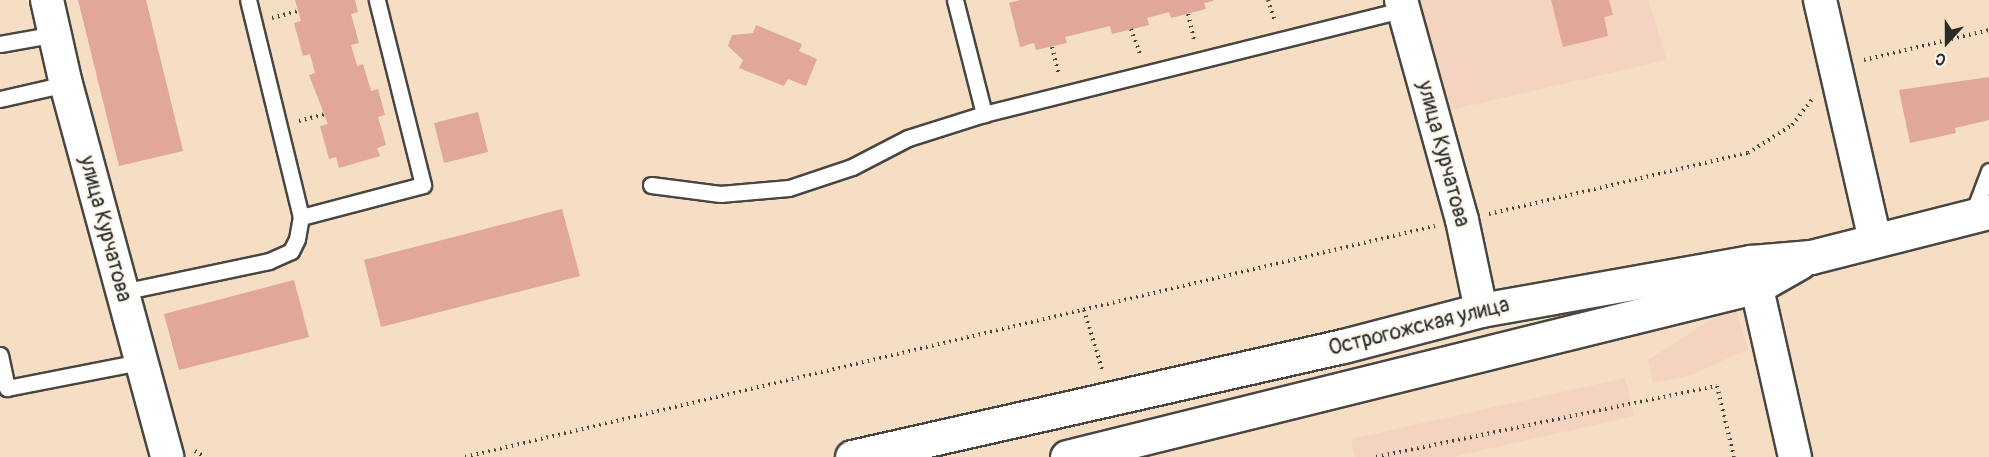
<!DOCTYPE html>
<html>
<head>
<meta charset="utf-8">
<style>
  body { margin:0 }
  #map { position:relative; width:1989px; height:457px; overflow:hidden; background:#f5dec3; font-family:Pangolin,sans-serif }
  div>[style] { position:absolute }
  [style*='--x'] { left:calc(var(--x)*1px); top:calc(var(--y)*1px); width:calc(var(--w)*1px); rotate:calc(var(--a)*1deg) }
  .built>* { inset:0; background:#f4d3c1 }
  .building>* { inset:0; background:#e1a79a }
  .path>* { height:4px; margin-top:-2px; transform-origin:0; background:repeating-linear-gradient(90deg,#494642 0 1.5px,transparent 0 6px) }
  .roads { filter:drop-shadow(2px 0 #494642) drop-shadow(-2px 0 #494642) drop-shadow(0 2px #494642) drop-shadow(0 -2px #494642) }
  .service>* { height:15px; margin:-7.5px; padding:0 7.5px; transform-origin:7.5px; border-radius:7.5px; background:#fff }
  .minor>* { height:32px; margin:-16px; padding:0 16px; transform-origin:16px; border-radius:16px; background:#fff }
  .tertiary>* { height:33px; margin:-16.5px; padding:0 16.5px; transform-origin:16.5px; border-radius:16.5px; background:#fff }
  span { translate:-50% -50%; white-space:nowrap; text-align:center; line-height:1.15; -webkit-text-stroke:5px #fbf7ec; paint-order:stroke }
  .street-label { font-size:21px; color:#2b2b2b }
  .north { position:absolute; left:1917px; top:12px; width:60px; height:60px; -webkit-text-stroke:4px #fbf7ec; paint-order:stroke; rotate:201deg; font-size:16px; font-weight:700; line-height:24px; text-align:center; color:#2b2b2b }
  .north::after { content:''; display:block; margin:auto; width:21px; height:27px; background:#2b2b2b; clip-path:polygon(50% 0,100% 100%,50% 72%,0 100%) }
</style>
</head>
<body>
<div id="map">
  <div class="built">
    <div style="clip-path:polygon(1414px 0,1648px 0,1667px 60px,1442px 112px)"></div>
    <div style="clip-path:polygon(1734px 305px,1748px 349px,1691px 375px,1653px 383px,1648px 360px)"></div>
    <div style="clip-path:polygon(1625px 378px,1634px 416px,1452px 457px,1355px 457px,1351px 439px)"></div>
  </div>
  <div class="building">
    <div style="clip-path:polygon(78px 0,146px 0,183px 151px,119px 166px)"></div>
    <div style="clip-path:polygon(295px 0,355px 0,358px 12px,351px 14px,359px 43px,351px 45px,357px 66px,363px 64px,371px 91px,378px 89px,385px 115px,378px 117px,386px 145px,377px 148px,380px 156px,339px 168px,336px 157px,329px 159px,320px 126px,328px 124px,309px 75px,315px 73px,310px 54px,303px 56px,294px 23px,301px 21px)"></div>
    <div style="clip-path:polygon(1020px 0,1213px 0,1213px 1px,1204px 3px,1206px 9px,1171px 18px,1169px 12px,1147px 18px,1149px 25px,1112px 34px,1110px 26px,1065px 37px,1067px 43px,1036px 50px,1034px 43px,1020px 47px,1009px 3px)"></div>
    <div style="clip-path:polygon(1551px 0,1609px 0,1613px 15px,1604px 17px,1608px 36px,1563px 47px)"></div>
    <div style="clip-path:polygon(756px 25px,802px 44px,799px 51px,817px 59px,806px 86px,788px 79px,784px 86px,739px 68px,743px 60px,728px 46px,732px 35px,753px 33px)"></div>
    <div style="clip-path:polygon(1989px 77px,1989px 120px,1955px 128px,1956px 133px,1910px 143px,1899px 90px)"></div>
    <div style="clip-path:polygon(478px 112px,488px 152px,444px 163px,434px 123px)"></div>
    <div style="clip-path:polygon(562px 209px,580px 276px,381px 327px,364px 260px)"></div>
    <div style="clip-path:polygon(294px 280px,309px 337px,179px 370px,164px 314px)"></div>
  </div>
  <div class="path">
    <div style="--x:1268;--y:0;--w:20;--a:72"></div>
    <div style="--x:1188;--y:14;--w:26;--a:77"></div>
    <div style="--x:272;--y:18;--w:27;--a:-15"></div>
    <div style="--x:1131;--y:29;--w:27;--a:70"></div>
    <div style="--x:1052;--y:47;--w:29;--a:76"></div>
    <div style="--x:1864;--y:60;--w:129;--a:-13.5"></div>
    <div style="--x:299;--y:121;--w:27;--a:-15"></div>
    <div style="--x:1489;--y:214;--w:266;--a:-13.3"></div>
    <div style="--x:1748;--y:153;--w:52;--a:-32.5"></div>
    <div style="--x:1792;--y:125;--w:34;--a:-52"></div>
    <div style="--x:1084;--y:310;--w:62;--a:73"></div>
    <div style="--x:195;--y:451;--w:12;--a:31"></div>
    <div style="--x:465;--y:457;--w:997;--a:-13.4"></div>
    <div style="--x:1376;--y:457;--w:348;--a:-11.8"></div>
    <div style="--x:1717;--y:386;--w:73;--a:76.5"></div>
  </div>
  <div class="roads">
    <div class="service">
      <div style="--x:955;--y:0;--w:118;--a:75.7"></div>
      <div style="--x:0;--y:44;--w:57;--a:-10.1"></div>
      <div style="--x:0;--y:99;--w:68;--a:-12.8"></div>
      <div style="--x:651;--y:185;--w:70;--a:7.4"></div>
      <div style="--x:720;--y:194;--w:69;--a:-5"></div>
      <div style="--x:789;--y:188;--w:66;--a:-18.4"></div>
      <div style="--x:852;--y:167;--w:63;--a:-27.4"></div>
      <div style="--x:908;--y:138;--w:80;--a:-17.5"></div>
      <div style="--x:984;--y:114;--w:433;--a:-14"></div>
      <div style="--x:1972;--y:216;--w:48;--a:-69.3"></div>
      <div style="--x:301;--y:217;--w:126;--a:-14.7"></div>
      <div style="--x:423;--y:185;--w:191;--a:-104"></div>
      <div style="--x:122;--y:292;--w:150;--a:-11.9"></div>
      <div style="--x:269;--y:261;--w:24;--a:-24"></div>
      <div style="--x:291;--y:251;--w:13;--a:-63"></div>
      <div style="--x:297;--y:239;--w:22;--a:-80"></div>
      <div style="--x:301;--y:217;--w:223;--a:-103.7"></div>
      <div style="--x:0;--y:355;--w:34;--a:78"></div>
      <div style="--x:7;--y:388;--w:136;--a:-11.1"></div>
    </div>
    <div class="minor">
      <div style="--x:47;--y:0;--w:86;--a:77.3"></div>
      <div style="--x:66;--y:84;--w:386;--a:74.8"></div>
      <div style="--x:1401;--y:0;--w:228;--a:74.5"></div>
      <div style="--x:1462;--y:220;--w:92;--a:78.1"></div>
      <div style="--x:1820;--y:0;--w:246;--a:77.1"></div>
      <div style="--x:1751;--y:262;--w:200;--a:77.3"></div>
    </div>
    <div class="tertiary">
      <div style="--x:852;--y:457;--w:503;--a:-12.74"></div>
      <div style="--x:1343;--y:346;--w:143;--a:-14.6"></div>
      <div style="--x:1481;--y:310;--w:274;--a:-10.1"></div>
      <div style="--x:1751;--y:262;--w:60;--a:-4.8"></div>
      <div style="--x:1811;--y:257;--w:184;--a:-14.2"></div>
      <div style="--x:1067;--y:457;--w:712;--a:-13.9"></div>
      <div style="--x:1758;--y:286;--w:48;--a:-29.7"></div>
    </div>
  </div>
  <div class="street-label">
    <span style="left:1443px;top:154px;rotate:75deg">улица Курчатова</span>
    <span style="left:105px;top:229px;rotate:75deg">улица Курчатова</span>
    <span style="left:1419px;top:327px;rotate:-14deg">Острогожская улица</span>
  </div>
  <div class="north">С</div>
</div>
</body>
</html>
